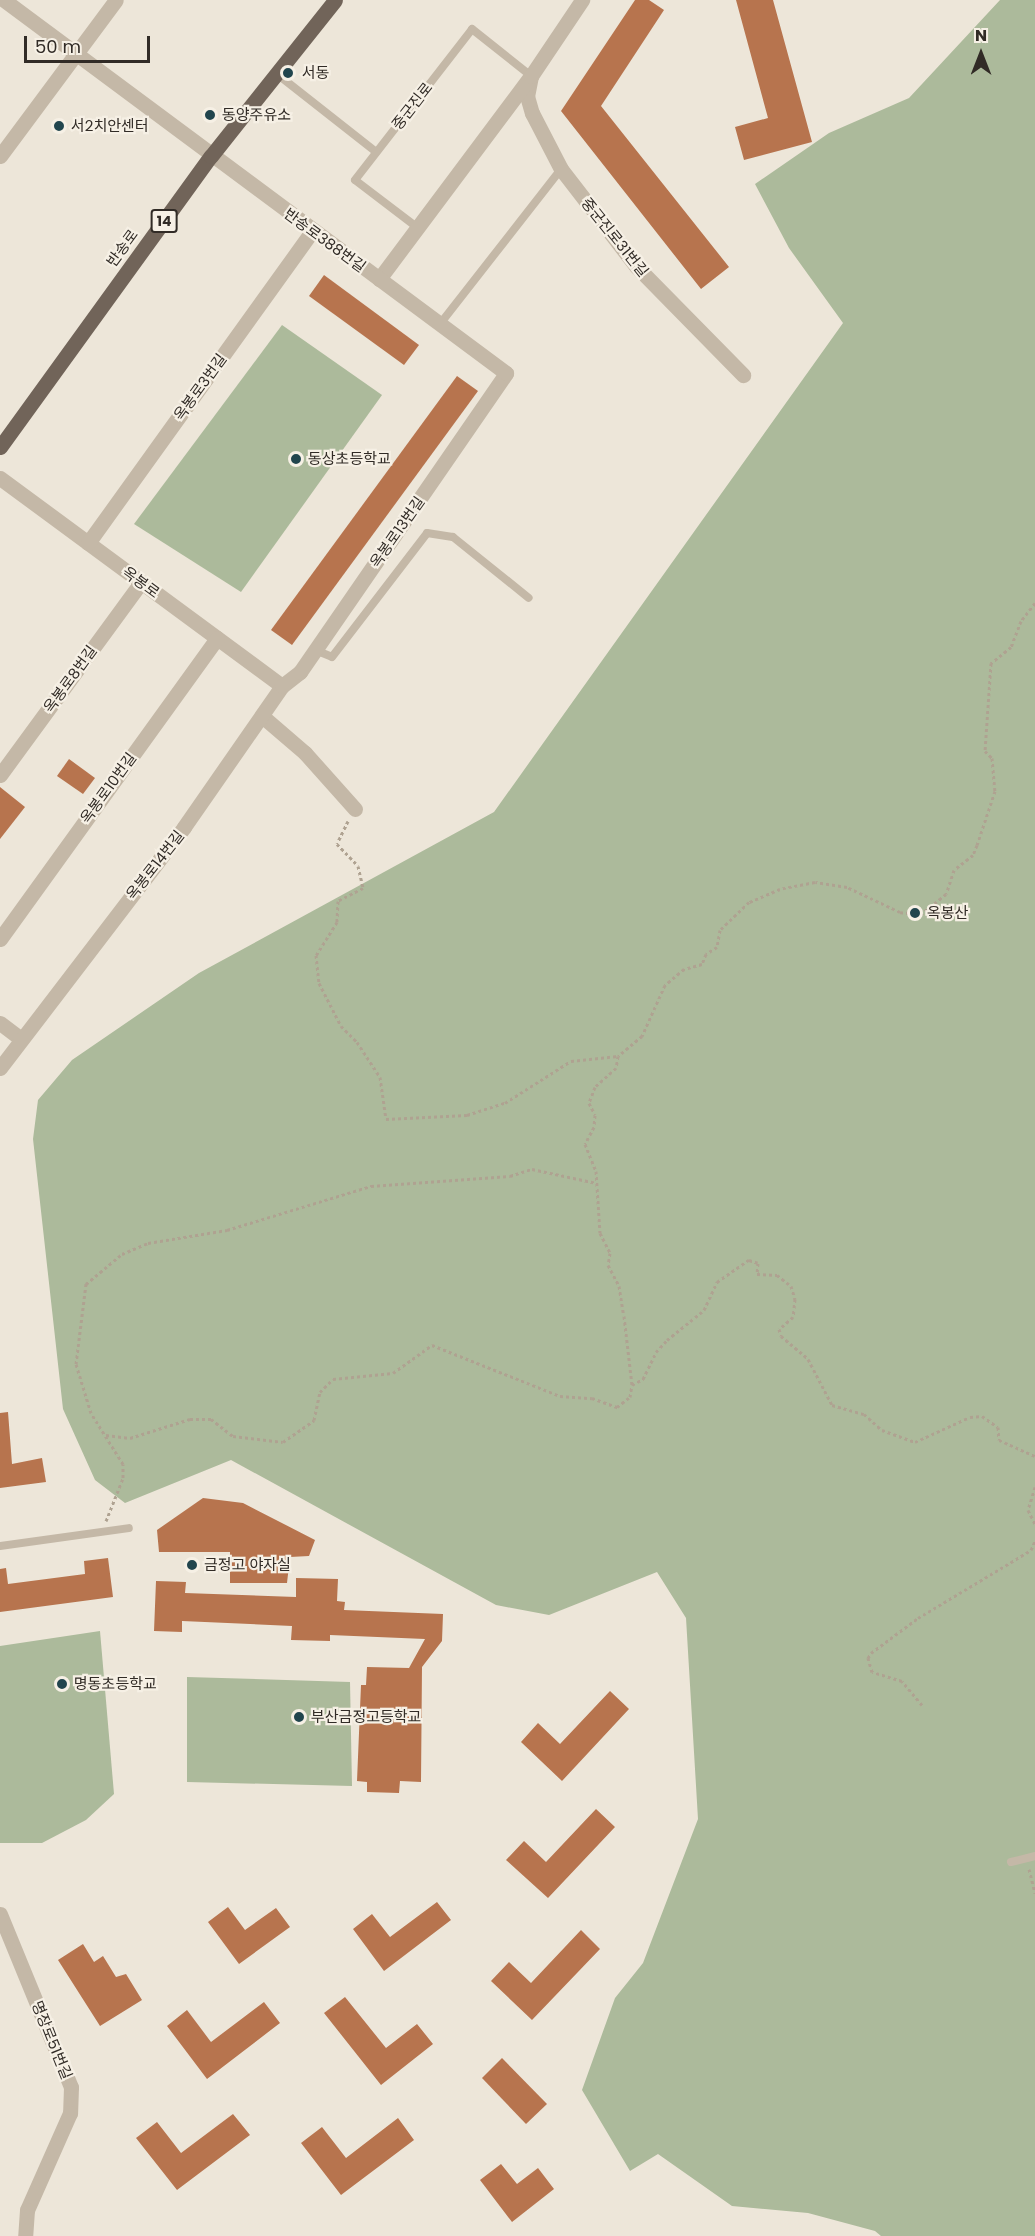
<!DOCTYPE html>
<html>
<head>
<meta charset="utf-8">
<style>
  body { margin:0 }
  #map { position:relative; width:1035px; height:2236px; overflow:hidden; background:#ede6d9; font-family:Poppins,"Noto Sans KR",sans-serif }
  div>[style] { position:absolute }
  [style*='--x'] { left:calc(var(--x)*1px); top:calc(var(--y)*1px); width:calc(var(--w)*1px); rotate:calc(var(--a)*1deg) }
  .green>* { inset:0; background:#acba9b }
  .building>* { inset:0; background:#b7744e }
  .path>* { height:3px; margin-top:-1.5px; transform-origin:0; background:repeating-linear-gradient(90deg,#afa291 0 3px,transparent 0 6px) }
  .service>* { height:8px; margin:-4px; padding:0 4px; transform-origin:4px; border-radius:4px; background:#c4b8a7 }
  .minor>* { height:15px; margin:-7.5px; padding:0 7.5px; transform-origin:7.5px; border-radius:7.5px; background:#c4b8a7 }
  .primary>* { height:15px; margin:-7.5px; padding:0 7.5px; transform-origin:7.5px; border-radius:7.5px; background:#716459 }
  .dots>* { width:16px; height:16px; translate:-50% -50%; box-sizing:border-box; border:3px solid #f6f0e5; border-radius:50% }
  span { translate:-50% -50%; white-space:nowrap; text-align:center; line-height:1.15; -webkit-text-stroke:4.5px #f6f0e5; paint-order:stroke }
  .shield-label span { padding:2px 4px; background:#f6f0e5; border:2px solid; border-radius:4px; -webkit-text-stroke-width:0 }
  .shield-label { font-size:14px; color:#312b26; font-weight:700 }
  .poi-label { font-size:15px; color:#312b26 }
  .left { translate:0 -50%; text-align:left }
  .street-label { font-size:15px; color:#312b26 }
  .north { position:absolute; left:951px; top:24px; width:60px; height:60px; -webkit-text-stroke:4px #f6f0e5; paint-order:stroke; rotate:0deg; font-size:16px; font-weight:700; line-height:24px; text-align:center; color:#312b26 }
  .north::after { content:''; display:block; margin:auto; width:21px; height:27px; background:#312b26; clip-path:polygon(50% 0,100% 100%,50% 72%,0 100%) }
  .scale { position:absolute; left:24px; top:36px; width:126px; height:27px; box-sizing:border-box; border:3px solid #312b26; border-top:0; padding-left:8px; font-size:18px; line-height:21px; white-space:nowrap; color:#312b26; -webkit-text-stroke:4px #f6f0e5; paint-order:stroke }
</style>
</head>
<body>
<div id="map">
  <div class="green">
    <div style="clip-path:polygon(1000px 0,1035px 0,1035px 2236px,881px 2236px,875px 2231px,808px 2213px,732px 2206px,658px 2154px,630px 2171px,582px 2090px,615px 1998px,643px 1963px,698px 1819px,686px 1618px,657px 1572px,549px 1615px,496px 1605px,231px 1460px,125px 1503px,95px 1480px,63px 1409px,33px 1139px,38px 1100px,72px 1060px,199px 973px,494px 812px,843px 323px,789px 248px,755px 184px,829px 133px,909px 98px)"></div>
    <div style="clip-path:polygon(282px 325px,382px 395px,241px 592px,134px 524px)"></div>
    <div style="clip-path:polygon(100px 1631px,114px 1794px,86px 1820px,42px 1843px,0 1843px,0 1646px)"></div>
    <div style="clip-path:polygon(187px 1677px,350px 1682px,352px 1786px,187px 1782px)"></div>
  </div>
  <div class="building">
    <div style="clip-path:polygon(635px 0,649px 0,664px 10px,601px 106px,729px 267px,701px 289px,561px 111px)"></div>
    <div style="clip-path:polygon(736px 0,773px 0,812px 142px,744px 160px,735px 127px,768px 118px)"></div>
    <div style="clip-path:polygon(324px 275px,419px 345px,404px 365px,309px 296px)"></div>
    <div style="clip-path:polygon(457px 376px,478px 391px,292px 645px,271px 630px)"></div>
    <div style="clip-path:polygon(69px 759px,95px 778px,83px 794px,57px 776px)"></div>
    <div style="clip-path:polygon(0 787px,25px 807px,0 839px)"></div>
    <div style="clip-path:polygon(8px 1412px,12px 1464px,42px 1458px,46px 1482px,0 1488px,0 1413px)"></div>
    <div style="clip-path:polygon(203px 1498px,243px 1503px,315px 1540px,309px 1556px,290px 1557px,287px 1583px,230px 1583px,230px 1552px,159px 1552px,157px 1530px)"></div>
    <div style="clip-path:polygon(108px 1558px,113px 1597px,0 1612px,0 1569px,6px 1568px,8px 1584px,85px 1574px,84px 1561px)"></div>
    <div style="clip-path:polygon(296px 1578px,338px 1579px,337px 1601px,345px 1602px,344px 1610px,443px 1614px,442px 1641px,422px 1667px,421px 1782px,400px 1781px,399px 1793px,367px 1792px,367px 1782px,357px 1781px,361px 1685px,366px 1685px,367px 1667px,409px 1668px,425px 1639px,330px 1635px,330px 1641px,291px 1640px,292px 1626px,182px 1621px,182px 1632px,154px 1631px,156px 1581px,186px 1582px,185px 1593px,296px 1597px)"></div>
    <div style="clip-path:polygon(610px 1691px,629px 1709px,562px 1781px,521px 1742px,538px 1723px,560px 1744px)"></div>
    <div style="clip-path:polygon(596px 1809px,615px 1827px,548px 1898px,506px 1860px,524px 1841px,546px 1862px)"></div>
    <div style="clip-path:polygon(437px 1902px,451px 1920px,384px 1971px,353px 1929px,372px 1914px,390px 1937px)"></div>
    <div style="clip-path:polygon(228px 1907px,245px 1930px,276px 1908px,290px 1927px,239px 1964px,208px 1922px)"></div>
    <div style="clip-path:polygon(581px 1930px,600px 1949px,532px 2020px,491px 1981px,509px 1962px,531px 1983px)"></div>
    <div style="clip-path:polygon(83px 1944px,94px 1962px,103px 1956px,116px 1977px,126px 1974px,142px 2000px,100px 2026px,58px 1960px)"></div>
    <div style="clip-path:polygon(345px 1997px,386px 2048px,417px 2024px,433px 2044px,381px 2085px,324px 2013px)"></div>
    <div style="clip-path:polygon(264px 2002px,280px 2023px,207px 2079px,167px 2026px,187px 2010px,211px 2042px)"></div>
    <div style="clip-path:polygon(502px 2058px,547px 2104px,526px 2124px,482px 2078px)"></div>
    <div style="clip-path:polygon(233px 2114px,250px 2135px,177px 2190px,136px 2138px,157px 2122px,181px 2153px)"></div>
    <div style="clip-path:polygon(398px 2118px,414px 2140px,341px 2195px,301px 2143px,322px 2127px,346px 2158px)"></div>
    <div style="clip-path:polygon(501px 2164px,517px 2184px,538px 2168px,554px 2189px,512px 2222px,480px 2180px)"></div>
  </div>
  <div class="path">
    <div style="--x:1035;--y:603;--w:23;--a:128"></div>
    <div style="--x:1021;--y:621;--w:28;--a:111"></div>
    <div style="--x:1011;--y:647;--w:26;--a:141"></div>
    <div style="--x:991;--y:663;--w:88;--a:93.9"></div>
    <div style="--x:985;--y:751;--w:10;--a:45"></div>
    <div style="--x:992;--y:758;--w:33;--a:85"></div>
    <div style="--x:995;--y:791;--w:57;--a:108.4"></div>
    <div style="--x:977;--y:845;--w:11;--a:112"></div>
    <div style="--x:973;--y:855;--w:24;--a:142"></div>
    <div style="--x:954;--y:870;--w:25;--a:108"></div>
    <div style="--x:946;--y:894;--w:32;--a:141"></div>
    <div style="--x:921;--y:914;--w:21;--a:-175"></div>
    <div style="--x:900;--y:912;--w:59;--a:-154.7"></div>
    <div style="--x:847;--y:887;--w:32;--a:-171"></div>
    <div style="--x:815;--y:882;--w:36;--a:169"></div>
    <div style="--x:780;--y:889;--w:34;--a:157"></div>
    <div style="--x:749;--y:902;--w:40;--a:136"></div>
    <div style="--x:720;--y:930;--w:17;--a:100"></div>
    <div style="--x:717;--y:947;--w:13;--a:148"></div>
    <div style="--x:706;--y:954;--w:11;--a:112"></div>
    <div style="--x:702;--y:964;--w:19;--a:164"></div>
    <div style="--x:684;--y:969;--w:25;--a:140"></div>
    <div style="--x:665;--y:985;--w:56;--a:114.3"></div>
    <div style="--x:642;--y:1036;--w:31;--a:140"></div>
    <div style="--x:618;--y:1056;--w:12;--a:99"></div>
    <div style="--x:616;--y:1068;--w:28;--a:138"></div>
    <div style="--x:595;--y:1087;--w:17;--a:111"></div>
    <div style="--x:589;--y:1103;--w:13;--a:63"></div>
    <div style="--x:595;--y:1115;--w:12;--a:95"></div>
    <div style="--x:594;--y:1127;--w:19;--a:118"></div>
    <div style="--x:585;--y:1144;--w:29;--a:68"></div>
    <div style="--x:596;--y:1171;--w:62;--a:86.3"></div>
    <div style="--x:600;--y:1233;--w:22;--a:63"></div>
    <div style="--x:610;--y:1253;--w:12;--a:99"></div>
    <div style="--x:608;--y:1265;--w:24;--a:62"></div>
    <div style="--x:619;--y:1286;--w:30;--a:81"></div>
    <div style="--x:624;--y:1316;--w:69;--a:83.4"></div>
    <div style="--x:632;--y:1385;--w:13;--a:-29"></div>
    <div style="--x:643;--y:1379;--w:30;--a:-64"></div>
    <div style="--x:656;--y:1352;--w:16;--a:-47"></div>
    <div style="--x:667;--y:1340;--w:48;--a:-39"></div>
    <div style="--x:704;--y:1310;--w:31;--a:-65"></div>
    <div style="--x:717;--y:1282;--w:39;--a:-35"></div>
    <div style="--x:749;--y:1260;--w:9;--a:18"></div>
    <div style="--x:758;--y:1263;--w:11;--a:95"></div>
    <div style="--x:757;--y:1274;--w:20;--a:3"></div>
    <div style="--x:777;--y:1275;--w:18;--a:38"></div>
    <div style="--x:791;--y:1286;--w:14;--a:73"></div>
    <div style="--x:795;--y:1299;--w:18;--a:96"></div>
    <div style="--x:793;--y:1317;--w:18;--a:139"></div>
    <div style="--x:779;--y:1329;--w:7;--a:74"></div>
    <div style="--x:781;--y:1336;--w:35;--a:40"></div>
    <div style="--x:808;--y:1359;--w:52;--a:62.4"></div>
    <div style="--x:832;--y:1405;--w:33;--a:16"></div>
    <div style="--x:864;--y:1414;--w:24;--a:42"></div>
    <div style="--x:882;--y:1430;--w:35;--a:20"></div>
    <div style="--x:915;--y:1442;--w:60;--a:-24.4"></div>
    <div style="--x:970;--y:1417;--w:12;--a:-5"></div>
    <div style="--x:982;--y:1416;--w:19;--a:35"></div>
    <div style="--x:998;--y:1427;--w:13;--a:86"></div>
    <div style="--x:999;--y:1440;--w:39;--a:24"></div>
    <div style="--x:348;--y:821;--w:25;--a:116"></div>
    <div style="--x:337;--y:844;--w:30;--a:46"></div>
    <div style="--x:358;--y:866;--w:23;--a:77"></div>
    <div style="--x:363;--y:888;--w:28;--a:153"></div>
    <div style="--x:338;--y:901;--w:21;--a:93"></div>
    <div style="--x:337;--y:922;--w:39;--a:122"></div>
    <div style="--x:316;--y:955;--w:28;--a:84"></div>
    <div style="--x:319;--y:983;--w:48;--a:62.9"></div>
    <div style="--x:341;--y:1026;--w:23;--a:45"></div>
    <div style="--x:357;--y:1042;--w:42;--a:56.7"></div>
    <div style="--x:380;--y:1077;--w:42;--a:81.9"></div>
    <div style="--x:386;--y:1119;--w:81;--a:-2.8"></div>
    <div style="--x:467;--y:1115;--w:40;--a:-18"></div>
    <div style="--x:505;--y:1103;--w:78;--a:-32.5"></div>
    <div style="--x:571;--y:1061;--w:47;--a:-6.1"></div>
    <div style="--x:106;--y:1435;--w:24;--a:7"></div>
    <div style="--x:130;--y:1438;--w:63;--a:-17.6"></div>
    <div style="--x:190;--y:1419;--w:21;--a:0"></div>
    <div style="--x:211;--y:1419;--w:28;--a:38"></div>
    <div style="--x:233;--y:1436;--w:50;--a:6.8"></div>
    <div style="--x:283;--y:1442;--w:38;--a:-35"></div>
    <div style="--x:314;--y:1420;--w:29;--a:-78"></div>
    <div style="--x:320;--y:1392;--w:18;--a:-45"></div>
    <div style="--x:333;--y:1379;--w:60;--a:-5.7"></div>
    <div style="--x:393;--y:1373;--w:48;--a:-35.7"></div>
    <div style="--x:432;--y:1345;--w:138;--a:21.7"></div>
    <div style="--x:560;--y:1396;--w:32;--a:4"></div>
    <div style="--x:592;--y:1398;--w:27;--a:20"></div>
    <div style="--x:617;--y:1407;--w:16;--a:-38"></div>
    <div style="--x:630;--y:1397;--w:12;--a:-81"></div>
    <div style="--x:1035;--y:1487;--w:24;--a:107"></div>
    <div style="--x:1028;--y:1510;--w:16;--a:63"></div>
    <div style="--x:106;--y:1521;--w:46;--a:-68.4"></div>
    <div style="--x:123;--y:1478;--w:14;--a:-90"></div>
    <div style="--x:123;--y:1464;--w:60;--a:-122.1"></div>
    <div style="--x:91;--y:1413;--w:51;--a:-107"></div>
    <div style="--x:76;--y:1364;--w:81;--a:-82.9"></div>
    <div style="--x:86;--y:1284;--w:47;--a:-39.8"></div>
    <div style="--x:122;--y:1254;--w:28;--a:-23"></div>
    <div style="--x:148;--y:1243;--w:80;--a:-9.3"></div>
    <div style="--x:227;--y:1230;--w:151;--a:-17"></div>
    <div style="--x:371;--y:1186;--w:139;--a:-4.1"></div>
    <div style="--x:510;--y:1176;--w:23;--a:-18"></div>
    <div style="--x:532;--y:1169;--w:66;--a:12.2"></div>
    <div style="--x:922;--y:1705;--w:31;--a:-130"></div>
    <div style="--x:902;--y:1681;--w:31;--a:-163"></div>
    <div style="--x:872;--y:1672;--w:15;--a:-106"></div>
    <div style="--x:868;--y:1658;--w:6;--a:-59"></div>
    <div style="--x:871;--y:1653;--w:59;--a:-36.7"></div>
    <div style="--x:918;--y:1618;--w:132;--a:-31"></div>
    <div style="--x:1031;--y:1550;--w:10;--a:-66"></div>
    <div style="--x:1029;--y:1869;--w:25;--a:76"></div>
  </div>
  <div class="service">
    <div style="--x:277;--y:74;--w:126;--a:38.2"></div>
    <div style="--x:418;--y:228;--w:79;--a:-142.7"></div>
    <div style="--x:355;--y:180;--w:191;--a:-52.2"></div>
    <div style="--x:472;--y:29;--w:75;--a:38.5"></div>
    <div style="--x:440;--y:324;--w:197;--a:-52"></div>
    <div style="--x:315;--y:650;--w:18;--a:22"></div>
    <div style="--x:332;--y:657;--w:156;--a:-52.5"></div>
    <div style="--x:427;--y:533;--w:26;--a:9"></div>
    <div style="--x:453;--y:537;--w:97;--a:38.8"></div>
    <div style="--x:0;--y:1546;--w:130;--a:-7.9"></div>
    <div style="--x:1011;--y:1862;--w:25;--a:-14"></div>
  </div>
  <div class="minor">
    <div style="--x:531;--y:76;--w:20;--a:101"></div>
    <div style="--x:527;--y:96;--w:18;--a:74"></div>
    <div style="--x:532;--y:113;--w:63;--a:62.6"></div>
    <div style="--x:561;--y:169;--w:123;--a:52.3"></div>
    <div style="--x:636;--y:266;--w:153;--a:45.5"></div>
    <div style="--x:0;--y:156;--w:194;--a:-53.4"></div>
    <div style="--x:379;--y:279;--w:254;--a:-53.2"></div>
    <div style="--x:531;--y:76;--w:92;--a:-56.1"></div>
    <div style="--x:0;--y:478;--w:350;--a:36.4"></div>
    <div style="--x:88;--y:543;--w:384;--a:-54.3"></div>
    <div style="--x:262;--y:716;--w:57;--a:40.7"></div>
    <div style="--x:305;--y:753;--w:75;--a:48.2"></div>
    <div style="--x:0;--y:775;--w:239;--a:-53.8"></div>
    <div style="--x:0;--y:939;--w:371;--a:-54.2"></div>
    <div style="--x:0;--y:1023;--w:26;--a:37"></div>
    <div style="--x:0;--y:1068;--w:303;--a:-52.6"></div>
    <div style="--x:184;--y:827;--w:172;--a:-55.2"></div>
    <div style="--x:282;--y:686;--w:23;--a:-38"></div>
    <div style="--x:300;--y:672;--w:363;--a:-55.4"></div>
    <div style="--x:506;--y:373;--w:625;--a:-143.39"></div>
    <div style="--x:0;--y:1914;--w:187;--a:67.7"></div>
    <div style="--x:71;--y:2087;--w:26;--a:92"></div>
    <div style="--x:70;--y:2113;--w:106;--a:113.9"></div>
    <div style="--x:27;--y:2210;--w:26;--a:94"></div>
  </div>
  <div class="primary">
    <div style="--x:0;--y:447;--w:359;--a:-54.1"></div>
    <div style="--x:211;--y:156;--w:199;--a:-51.5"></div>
  </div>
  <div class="dots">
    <div style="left:288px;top:73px;background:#21454d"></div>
    <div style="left:210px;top:115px;background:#21454d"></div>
    <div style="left:59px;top:126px;background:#21454d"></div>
    <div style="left:296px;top:459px;background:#21454d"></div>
    <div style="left:915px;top:913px;background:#21454d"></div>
    <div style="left:192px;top:1565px;background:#21454d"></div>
    <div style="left:62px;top:1684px;background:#21454d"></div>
    <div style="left:299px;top:1717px;background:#21454d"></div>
  </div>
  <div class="shield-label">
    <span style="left:164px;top:221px">14</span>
  </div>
  <div class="poi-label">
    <span class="left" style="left:302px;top:73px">서동</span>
    <span class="left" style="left:222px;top:115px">동양주유소</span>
    <span class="left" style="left:71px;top:126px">서2치안센터</span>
    <span class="left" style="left:308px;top:459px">동상초등학교</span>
    <span class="left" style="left:927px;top:913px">옥봉산</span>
    <span class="left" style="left:204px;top:1565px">금정고 야자실</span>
    <span class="left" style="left:74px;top:1684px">명동초등학교</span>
    <span class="left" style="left:311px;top:1717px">부산금정고등학교</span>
  </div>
  <div class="street-label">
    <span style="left:412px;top:106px;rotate:-52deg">중군진로</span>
    <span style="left:615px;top:237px;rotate:51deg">중군진로31번길</span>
    <span style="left:325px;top:240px;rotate:36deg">반송로388번길</span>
    <span style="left:122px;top:248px;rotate:-54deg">반송로</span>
    <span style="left:200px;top:387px;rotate:-54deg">옥봉로3번길</span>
    <span style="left:397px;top:532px;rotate:-55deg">옥봉로13번길</span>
    <span style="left:141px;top:582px;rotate:36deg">옥봉로</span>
    <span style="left:70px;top:679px;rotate:-54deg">옥봉로8번길</span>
    <span style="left:108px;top:788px;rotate:-54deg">옥봉로10번길</span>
    <span style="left:155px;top:865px;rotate:-52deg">옥봉로14번길</span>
    <span style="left:52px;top:2040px;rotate:68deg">명장로51번길</span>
  </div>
  <div class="north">N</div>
  <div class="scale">50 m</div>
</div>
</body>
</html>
